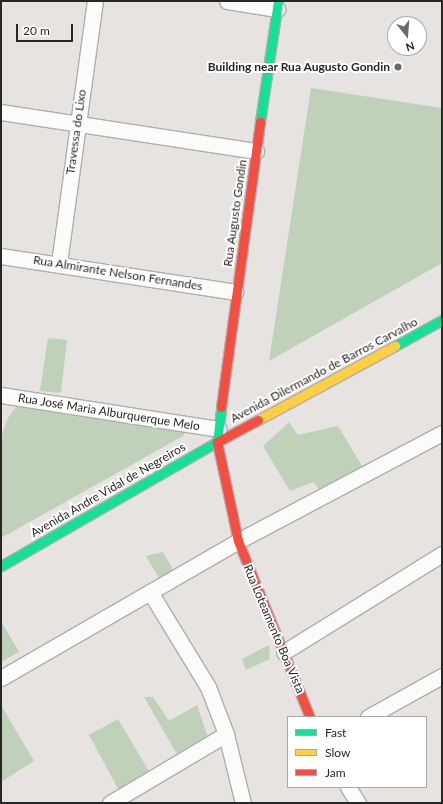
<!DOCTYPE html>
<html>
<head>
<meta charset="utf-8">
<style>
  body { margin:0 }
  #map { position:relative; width:443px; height:804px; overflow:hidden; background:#e6e3e1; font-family:Lato,sans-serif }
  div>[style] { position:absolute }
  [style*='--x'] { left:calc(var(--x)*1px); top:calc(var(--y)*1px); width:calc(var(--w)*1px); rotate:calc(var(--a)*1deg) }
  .green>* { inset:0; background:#bfd1b8 }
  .roads { filter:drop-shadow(1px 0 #b0aeac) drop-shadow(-1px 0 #b0aeac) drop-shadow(0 1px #b0aeac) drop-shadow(0 -1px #b0aeac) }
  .street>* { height:15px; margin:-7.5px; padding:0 7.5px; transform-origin:7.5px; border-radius:7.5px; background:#fbfbfa }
  .fast>* { height:9px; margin:-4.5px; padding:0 4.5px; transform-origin:4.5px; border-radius:4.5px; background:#16e098 }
  .slow>* { height:9px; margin:-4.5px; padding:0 4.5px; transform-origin:4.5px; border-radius:4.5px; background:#ffcf43 }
  .jam>* { height:9px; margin:-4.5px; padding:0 4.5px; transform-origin:4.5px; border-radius:4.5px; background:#f24e42 }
  .dots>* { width:11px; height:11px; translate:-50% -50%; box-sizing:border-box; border:2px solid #fff; border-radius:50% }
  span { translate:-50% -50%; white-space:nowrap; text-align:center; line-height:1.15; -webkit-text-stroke:4px #fff; paint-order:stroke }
  .poi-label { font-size:12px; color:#292726; font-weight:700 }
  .right { translate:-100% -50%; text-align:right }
  .street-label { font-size:12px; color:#292726 }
  .frame { position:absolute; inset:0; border:2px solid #292726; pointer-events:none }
  .legend { position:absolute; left:287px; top:716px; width:140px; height:72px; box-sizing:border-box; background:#fff; border:1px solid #a9a9a8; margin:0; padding:5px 7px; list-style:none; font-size:12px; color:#292726 }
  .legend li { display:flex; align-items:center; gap:8px; height:20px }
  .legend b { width:20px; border:1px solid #a9a9a8 }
  .north { position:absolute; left:387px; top:16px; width:40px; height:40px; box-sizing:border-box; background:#fff; border:1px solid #a9a9a8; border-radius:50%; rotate:163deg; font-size:11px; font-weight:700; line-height:16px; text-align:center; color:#292726 }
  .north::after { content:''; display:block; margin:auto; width:14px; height:18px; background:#6b6967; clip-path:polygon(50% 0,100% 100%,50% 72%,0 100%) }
  .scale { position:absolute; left:16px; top:24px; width:57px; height:18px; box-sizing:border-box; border:2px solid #292726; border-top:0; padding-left:5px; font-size:12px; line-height:14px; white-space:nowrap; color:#292726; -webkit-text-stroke:3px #fff; paint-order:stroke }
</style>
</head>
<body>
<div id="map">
  <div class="green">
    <div style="clip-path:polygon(311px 88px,442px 108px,442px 263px,269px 361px)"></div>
    <div style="clip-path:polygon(48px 338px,67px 340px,61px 393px,40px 391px)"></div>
    <div style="clip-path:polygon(19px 403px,188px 429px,183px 436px,1px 538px,1px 438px,8px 418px)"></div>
    <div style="clip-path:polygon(289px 422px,298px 435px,338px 426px,365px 471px,322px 495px,314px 482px,290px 491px,263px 446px)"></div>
    <div style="clip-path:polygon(163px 552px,176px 575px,162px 583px,146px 556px)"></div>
    <div style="clip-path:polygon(1px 621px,19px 652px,1px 662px)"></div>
    <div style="clip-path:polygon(269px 645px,270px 659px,246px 670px,242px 659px)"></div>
    <div style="clip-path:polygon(144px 697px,153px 697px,169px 721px,197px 705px,210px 744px,181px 761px)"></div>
    <div style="clip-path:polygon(1px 705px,34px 761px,1px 782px)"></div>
    <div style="clip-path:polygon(118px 719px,153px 778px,122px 796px,89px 735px)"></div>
  </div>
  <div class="roads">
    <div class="street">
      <div style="--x:227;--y:1;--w:51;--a:9.1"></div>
      <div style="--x:1;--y:112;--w:258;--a:8.7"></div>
      <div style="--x:1;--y:256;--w:237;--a:8.7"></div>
      <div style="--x:59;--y:263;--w:264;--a:-82.2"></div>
      <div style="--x:1;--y:395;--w:220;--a:8.9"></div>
      <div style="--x:150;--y:592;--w:111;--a:58.6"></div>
      <div style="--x:208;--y:687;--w:50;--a:69"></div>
      <div style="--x:226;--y:734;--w:71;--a:76.2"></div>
      <div style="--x:284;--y:652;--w:186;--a:-31.8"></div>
      <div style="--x:1;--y:678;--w:274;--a:-30"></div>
      <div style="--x:238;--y:541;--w:231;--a:-27.9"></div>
      <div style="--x:368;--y:717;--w:85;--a:-29"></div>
      <div style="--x:348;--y:787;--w:19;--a:58"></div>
      <div style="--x:110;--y:803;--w:135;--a:-30.7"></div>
    </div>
    <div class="fast">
      <div style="--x:260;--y:122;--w:122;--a:-81.5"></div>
      <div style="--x:395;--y:346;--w:54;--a:-29"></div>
      <div style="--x:1;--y:566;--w:249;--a:-29.9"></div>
      <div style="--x:217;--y:442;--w:35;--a:-83"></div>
    </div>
    <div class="slow">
      <div style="--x:258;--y:420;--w:156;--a:-28.4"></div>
    </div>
    <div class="jam">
      <div style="--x:221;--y:407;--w:288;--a:-82.2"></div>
      <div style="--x:258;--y:420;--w:47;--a:151.8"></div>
      <div style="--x:217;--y:442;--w:101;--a:78"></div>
      <div style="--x:238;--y:541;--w:190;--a:67.8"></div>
    </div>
  </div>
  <div class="dots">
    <div style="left:398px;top:67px;background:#6b6967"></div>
  </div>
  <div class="poi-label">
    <span class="right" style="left:390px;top:67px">Building near Rua Augusto Gondin</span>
  </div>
  <div class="street-label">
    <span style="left:76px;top:132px;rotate:-82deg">Travessa do Lixo</span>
    <span style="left:235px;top:213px;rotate:-82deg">Rua Augusto Gondin</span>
    <span style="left:118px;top:273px;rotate:9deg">Rua Almirante Nelson Fernandes</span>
    <span style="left:324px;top:370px;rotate:-28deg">Avenida Dilermando de Barros Carvalho</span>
    <span style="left:109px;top:412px;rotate:9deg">Rua José Maria Alburquerque Melo</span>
    <span style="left:108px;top:490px;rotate:-30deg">Avenida Andre Vidal de Negreiros</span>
    <span style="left:274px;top:629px;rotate:67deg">Rua Loteamento Boa Vista</span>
  </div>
  <div class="frame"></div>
  <ul class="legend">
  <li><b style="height:5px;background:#16e098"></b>Fast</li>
  <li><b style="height:5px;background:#ffcf43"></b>Slow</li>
  <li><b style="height:5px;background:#f24e42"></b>Jam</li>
  </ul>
  <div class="north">N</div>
  <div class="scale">20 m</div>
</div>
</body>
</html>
